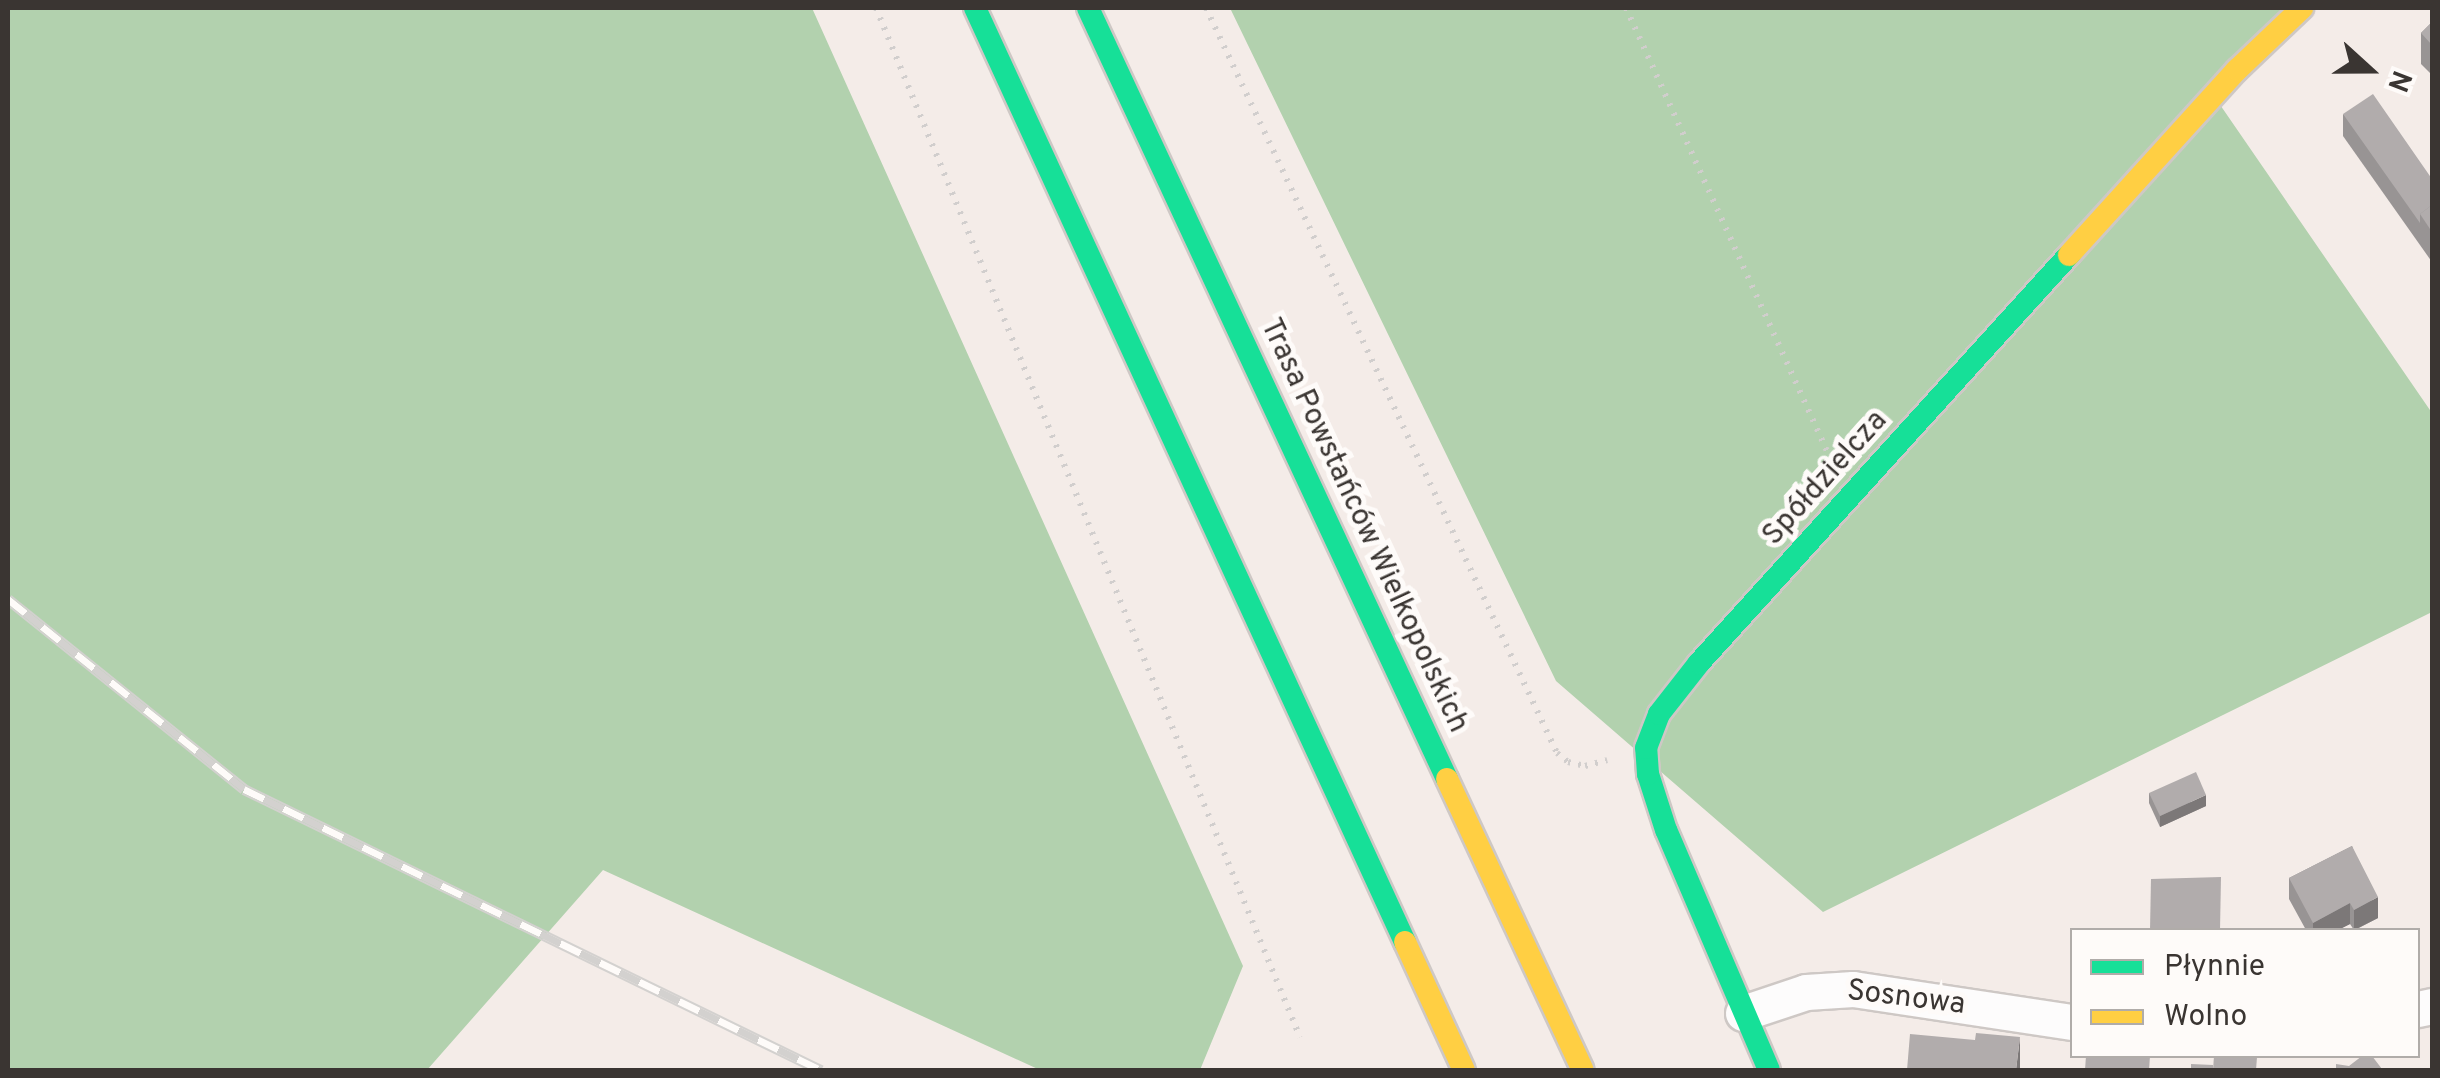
<!DOCTYPE html>
<html>
<head>
<meta charset="utf-8">
<style>
  body { margin:0 }
  #map { position:relative; width:2440px; height:1078px; overflow:hidden; background:#f4ece8; font-family:Overpass,sans-serif }
  div>[style] { position:absolute }
  [style*='--x'] { left:calc(var(--x)*1px); top:calc(var(--y)*1px); width:calc(var(--w)*1px); rotate:calc(var(--a)*1deg) }
  .forest>* { inset:0; background:#b2d1ae }
  .path>* { height:6px; margin-top:-3px; transform-origin:0; background:repeating-linear-gradient(90deg,#d1cecd 0 2.5px,transparent 0 10.5px) }
  .roads { filter:drop-shadow(2px 0 #cec8c5) drop-shadow(-2px 0 #cec8c5) drop-shadow(0 2px #cec8c5) drop-shadow(0 -2px #cec8c5) }
  .street>* { height:35px; margin:-17.5px; padding:0 17.5px; transform-origin:17.5px; border-radius:17.5px; background:#fdfcfc }
  .fast>* { height:22px; margin:-11px; padding:0 11px; transform-origin:11px; border-radius:11px; background:#16e098 }
  .slow>* { height:22px; margin:-11px; padding:0 11px; transform-origin:11px; border-radius:11px; background:#ffcf43 }
  .rail>* { height:11px; margin-top:-5.5px; transform-origin:0; background:repeating-linear-gradient(90deg,#fefbf9 0 22px,#d3d1cf 0 44px); box-sizing:border-box; border-block:2px solid #d3d1cf }
  .wall>* { inset:0; background:#989494 }
  .shaded-wall>* { inset:0; background:#7c7878 }
  .building>* { inset:0; background:#b1acac }
  span { translate:-50% -50%; white-space:nowrap; text-align:center; line-height:1.15; -webkit-text-stroke:10px #fefbf9; paint-order:stroke }
  .street-label { font-size:30px; color:#3a3532 }
  .frame { position:absolute; inset:0; border:10px solid #3a3532; pointer-events:none }
  .legend { position:absolute; left:2070px; top:928px; width:350px; height:130px; box-sizing:border-box; background:#fefbf9; border:2px solid #b0aca9; margin:0; padding:12px 18px; list-style:none; font-size:30px; color:#3a3532 }
  .legend li { display:flex; align-items:center; gap:20px; height:50px }
  .legend b { width:50px; border:2px solid #b0aca9 }
  .north { position:absolute; left:2320px; top:20px; width:100px; height:100px; -webkit-text-stroke:8px #fefbf9; paint-order:stroke; rotate:111deg; font-size:28px; font-weight:700; line-height:40px; text-align:center; color:#3a3532 }
  .north::after { content:''; display:block; margin:auto; width:35px; height:45px; background:#3a3532; clip-path:polygon(50% 0,100% 100%,50% 72%,0 100%) }
</style>
</head>
<body>
<div id="map">
  <div class="forest">
    <div style="clip-path:polygon(8px 8px,812px 8px,1243px 966px,1200px 1070px,1040px 1070px,603px 870px,427px 1070px,8px 1070px)"></div>
    <div style="clip-path:polygon(1230px 8px,2305px 8px,2214px 96px,2432px 413px,2432px 612px,1823px 912px,1556px 681px)"></div>
  </div>
  <div class="path">
    <div style="--x:876;--y:8;--w:1113;--a:67.61"></div>
    <div style="--x:1206;--y:8;--w:824;--a:64.77"></div>
    <div style="--x:1557;--y:753;--w:14;--a:39"></div>
    <div style="--x:1568;--y:762;--w:17;--a:13"></div>
    <div style="--x:1585;--y:766;--w:23;--a:-15"></div>
    <div style="--x:1626;--y:8;--w:493;--a:65.6"></div>
  </div>
  <div class="roads">
    <div class="street">
      <div style="--x:2418;--y:1009;--w:14;--a:-12"></div>
      <div style="--x:1743;--y:1013;--w:66;--a:-18.4"></div>
      <div style="--x:1806;--y:992;--w:47;--a:-3.7"></div>
      <div style="--x:1853;--y:989;--w:221;--a:8.6"></div>
    </div>
    <div class="fast">
      <div style="--x:975;--y:8;--w:1028;--a:65.28"></div>
      <div style="--x:1088;--y:8;--w:850;--a:65.03"></div>
      <div style="--x:1769;--y:1070;--w:261;--a:-113.2"></div>
      <div style="--x:1666;--y:830;--w:59;--a:-107.8"></div>
      <div style="--x:1648;--y:774;--w:26;--a:-94"></div>
      <div style="--x:1646;--y:748;--w:36;--a:-69"></div>
      <div style="--x:1659;--y:714;--w:65;--a:-51.9"></div>
      <div style="--x:1699;--y:663;--w:551;--a:-47.8"></div>
    </div>
    <div class="slow">
      <div style="--x:2069;--y:255;--w:250;--a:-47.8"></div>
      <div style="--x:2237;--y:70;--w:90;--a:-43.6"></div>
      <div style="--x:1447;--y:779;--w:321;--a:65"></div>
      <div style="--x:1405;--y:942;--w:141;--a:65.3"></div>
    </div>
  </div>
  <div class="rail">
    <div style="--x:8;--y:599;--w:303;--a:38.8"></div>
    <div style="--x:244;--y:789;--w:642;--a:25.97"></div>
  </div>
  <div class="wall">
    <div style="clip-path:polygon(2432px 22px,2432px 75px,2421px 64px,2421px 33px)"></div>
    <div style="clip-path:polygon(2343px 114px,2432px 179px,2432px 262px,2343px 136px)"></div>
    <div style="clip-path:polygon(2149px 793px,2206px 806px,2160px 827px,2149px 803px)"></div>
    <div style="clip-path:polygon(2352px 846px,2378px 918px,2355px 930px,2354px 930px,2350px 924px,2338px 930px,2306px 930px,2289px 899px,2289px 878px)"></div>
  </div>
  <div class="shaded-wall">
    <div style="clip-path:polygon(2206px 795px,2206px 806px,2160px 827px,2160px 816px)"></div>
    <div style="clip-path:polygon(2378px 897px,2378px 918px,2354px 930px,2354px 910px)"></div>
    <div style="clip-path:polygon(2350px 903px,2350px 924px,2338px 930px,2313px 930px,2313px 923px)"></div>
    <div style="clip-path:polygon(2020px 1037px,2020px 1070px,2016px 1070px)"></div>
  </div>
  <div class="building">
    <div style="clip-path:polygon(2432px 22px,2432px 45px,2421px 33px)"></div>
    <div style="clip-path:polygon(2373px 94px,2432px 179px,2432px 205px,2420px 214px,2420px 223px,2343px 114px)"></div>
    <div style="clip-path:polygon(2432px 205px,2432px 232px,2420px 214px)"></div>
    <div style="clip-path:polygon(2196px 772px,2206px 795px,2160px 816px,2149px 793px)"></div>
    <div style="clip-path:polygon(2352px 846px,2378px 897px,2354px 910px,2350px 903px,2313px 923px,2289px 878px)"></div>
    <div style="clip-path:polygon(2221px 877px,2220px 930px,2150px 930px,2151px 879px)"></div>
    <div style="clip-path:polygon(1976px 1033px,2020px 1037px,2016px 1070px,1907px 1070px,1910px 1034px,1975px 1040px)"></div>
    <div style="clip-path:polygon(2086px 1056px,2150px 1056px,2149px 1070px,2085px 1070px)"></div>
    <div style="clip-path:polygon(2214px 1056px,2257px 1057px,2256px 1070px,2213px 1070px)"></div>
    <div style="clip-path:polygon(2362px 1056px,2372px 1056px,2382px 1069px,2398px 1070px,2336px 1070px,2336px 1064px,2349px 1066px)"></div>
    <div style="clip-path:polygon(2191px 1064px,2213px 1065px,2213px 1070px,2191px 1070px)"></div>
  </div>
  <div class="street-label">
    <span style="left:1826px;top:479px;rotate:-48deg">Spółdzielcza</span>
    <span style="left:1363px;top:526px;rotate:65deg">Trasa Powstańców Wielkopolskich</span>
    <span style="left:1906px;top:999px;rotate:7deg">Sosnowa</span>
  </div>
  <div class="frame"></div>
  <ul class="legend">
  <li><b style="height:12px;background:#16e098"></b>Płynnie</li>
  <li><b style="height:12px;background:#ffcf43"></b>Wolno</li>
  </ul>
  <div class="north">N</div>
</div>
</body>
</html>
